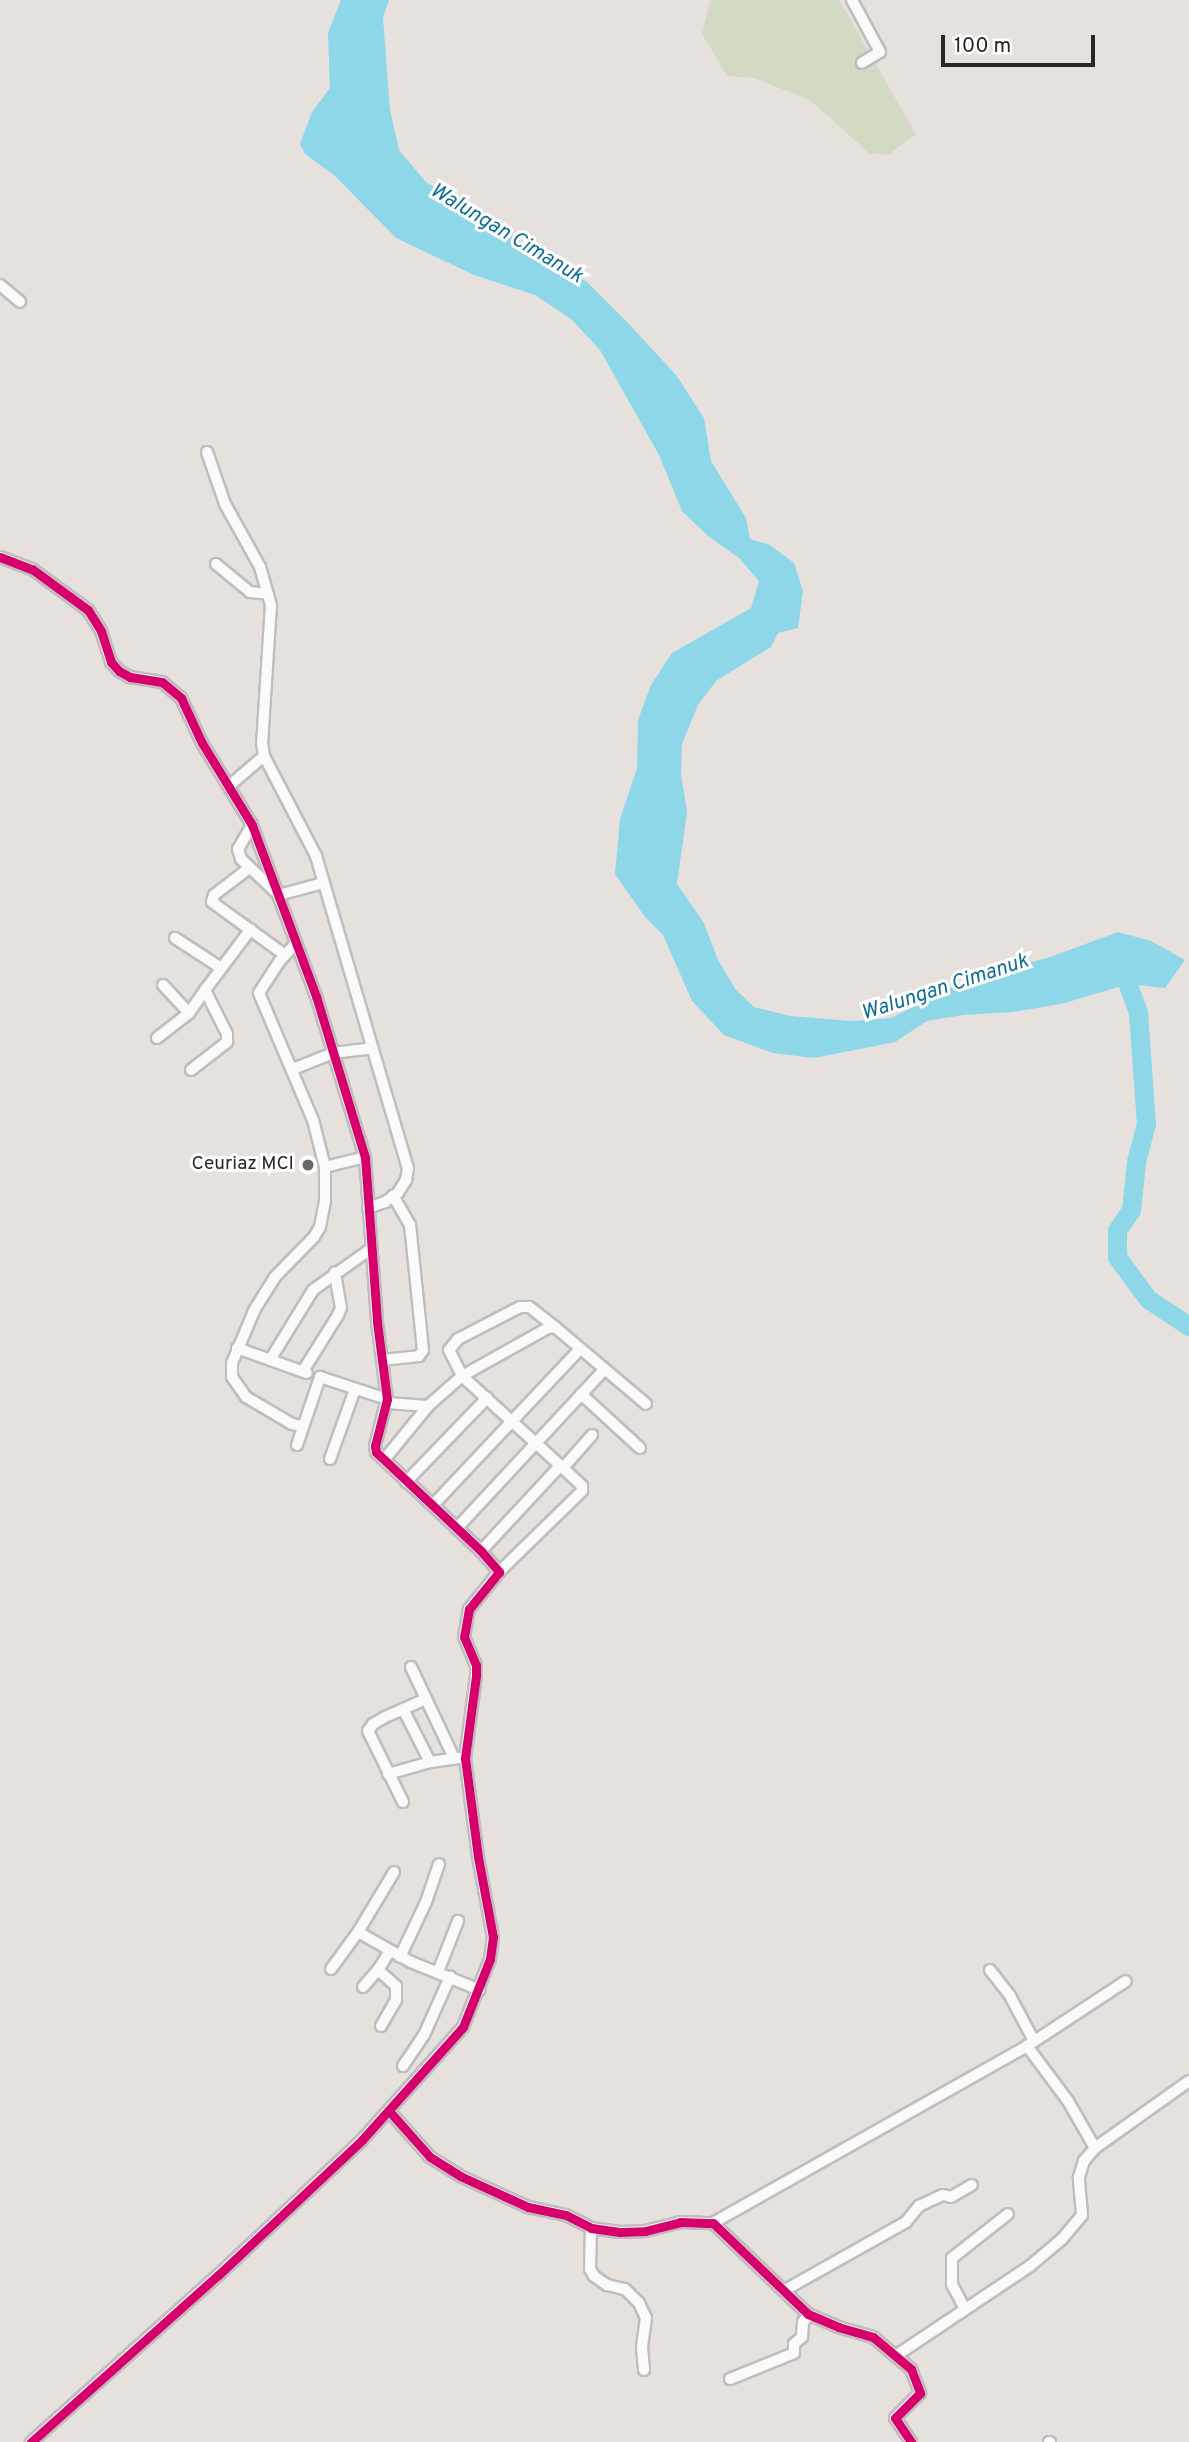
<!DOCTYPE html>
<html>
<head>
<meta charset="utf-8">
<style>
  body { margin:0 }
  #map { position:relative; width:1189px; height:2442px; overflow:hidden; background:#e6e1dc; font-family:Overpass,sans-serif }
  div>[style] { position:absolute }
  [style*='--x'] { left:calc(var(--x)*1px); top:calc(var(--y)*1px); width:calc(var(--w)*1px); rotate:calc(var(--a)*1deg) }
  .cemetery>* { inset:0; background:#d3dac3 }
  .water>* { inset:0; background:#8ed7e9 }
  .river>* { height:19px; margin:-9.5px; padding:0 9.5px; transform-origin:9.5px; border-radius:9.5px; background:#8ed7e9 }
  .roads { filter:drop-shadow(2px 0 #bfbdbe) drop-shadow(-2px 0 #bfbdbe) drop-shadow(0 2px #bfbdbe) drop-shadow(0 -2px #bfbdbe) }
  .minor>* { height:10px; margin:-5px; padding:0 5px; transform-origin:5px; border-radius:5px; background:#fbfafa }
  .cycleway>* { height:9px; margin:-4.5px; padding:0 4.5px; transform-origin:4.5px; border-radius:4.5px; background:#d6006c }
  .dots>* { width:19px; height:19px; translate:-50% -50%; box-sizing:border-box; border:4px solid #fff; border-radius:50% }
  span { translate:-50% -50%; white-space:nowrap; text-align:center; line-height:1.15; -webkit-text-stroke:6px #fff; paint-order:stroke }
  .poi-label { font-size:19px; color:#272727 }
  .right { translate:-100% -50%; text-align:right }
  .water-label { font-size:21px; color:#0d6e95; font-style:italic }
  .scale { position:absolute; left:941px; top:35px; width:154px; height:32px; box-sizing:border-box; border:4px solid #272727; border-top:0; padding-left:9px; font-size:21px; line-height:24px; white-space:nowrap; color:#272727; -webkit-text-stroke:5px #fff; paint-order:stroke }
</style>
</head>
<body>
<div id="map">
  <div class="cemetery">
    <div style="clip-path:polygon(710px 0,839px 0,916px 134px,888px 155px,869px 153px,810px 100px,754px 78px,727px 76px,702px 34px)"></div>
  </div>
  <div class="water">
    <div style="clip-path:polygon(341px 0,389px 0,383px 17px,390px 110px,399px 150px,426px 182px,587px 282px,628px 323px,676px 375px,704px 418px,711px 461px,746px 518px,750px 539px,770px 545px,794px 563px,803px 591px,798px 628px,778px 633px,771px 647px,716px 681px,698px 705px,682px 744px,681px 774px,687px 812px,677px 884px,704px 923px,718px 960px,736px 990px,754px 1007px,790px 1016px,852px 1021px,891px 1018px,965px 981px,1053px 956px,1118px 932px,1151px 941px,1185px 960px,1165px 988px,1129px 984px,1061px 1004px,1013px 1012px,963px 1015px,927px 1021px,895px 1042px,814px 1058px,773px 1053px,724px 1035px,692px 1001px,663px 935px,645px 917px,615px 874px,620px 819px,637px 768px,638px 720px,651px 685px,672px 653px,751px 608px,759px 581px,739px 558px,708px 536px,682px 511px,659px 455px,600px 350px,571px 319px,535px 295px,474px 275px,396px 238px,335px 176px,305px 154px,300px 144px,312px 112px,330px 88px,328px 33px)"></div>
  </div>
  <div class="river">
    <div style="--x:1115;--y:967;--w:7;--a:16"></div>
    <div style="--x:1122;--y:969;--w:46;--a:69.6"></div>
    <div style="--x:1138;--y:1012;--w:112;--a:85.9"></div>
    <div style="--x:1146;--y:1124;--w:39;--a:105"></div>
    <div style="--x:1136;--y:1162;--w:48;--a:95.9"></div>
    <div style="--x:1131;--y:1210;--w:24;--a:125"></div>
    <div style="--x:1117;--y:1230;--w:27;--a:90"></div>
    <div style="--x:1117;--y:1257;--w:52;--a:53.6"></div>
    <div style="--x:1148;--y:1299;--w:49;--a:33.4"></div>
  </div>
  <div class="roads">
    <div class="minor">
      <div style="--x:852;--y:0;--w:59;--a:61.7"></div>
      <div style="--x:880;--y:52;--w:21;--a:149"></div>
      <div style="--x:0;--y:285;--w:26;--a:40"></div>
      <div style="--x:207;--y:452;--w:55;--a:70.9"></div>
      <div style="--x:225;--y:504;--w:72;--a:60.9"></div>
      <div style="--x:260;--y:567;--w:40;--a:74"></div>
      <div style="--x:271;--y:605;--w:138;--a:93.7"></div>
      <div style="--x:262;--y:743;--w:13;--a:81"></div>
      <div style="--x:264;--y:756;--w:113;--a:62.5"></div>
      <div style="--x:316;--y:856;--w:325;--a:73.6"></div>
      <div style="--x:408;--y:1168;--w:12;--a:99"></div>
      <div style="--x:406;--y:1180;--w:15;--a:122"></div>
      <div style="--x:398;--y:1193;--w:16;--a:145"></div>
      <div style="--x:385;--y:1202;--w:18;--a:161"></div>
      <div style="--x:0;--y:557;--w:34;--a:21"></div>
      <div style="--x:32;--y:569;--w:69;--a:36.2"></div>
      <div style="--x:88;--y:610;--w:25;--a:58"></div>
      <div style="--x:101;--y:631;--w:33;--a:72"></div>
      <div style="--x:111;--y:662;--w:12;--a:48"></div>
      <div style="--x:119;--y:671;--w:13;--a:29"></div>
      <div style="--x:130;--y:677;--w:32;--a:9"></div>
      <div style="--x:162;--y:682;--w:25;--a:40"></div>
      <div style="--x:181;--y:698;--w:50;--a:65"></div>
      <div style="--x:202;--y:743;--w:96;--a:58.6"></div>
      <div style="--x:252;--y:825;--w:183;--a:69.5"></div>
      <div style="--x:316;--y:996;--w:168;--a:73.1"></div>
      <div style="--x:365;--y:1157;--w:165;--a:85.8"></div>
      <div style="--x:377;--y:1322;--w:78;--a:82.6"></div>
      <div style="--x:387;--y:1399;--w:49;--a:104.3"></div>
      <div style="--x:375;--y:1446;--w:6;--a:81"></div>
      <div style="--x:376;--y:1452;--w:144;--a:43.3"></div>
      <div style="--x:481;--y:1551;--w:28;--a:49"></div>
      <div style="--x:499;--y:1572;--w:48;--a:129"></div>
      <div style="--x:469;--y:1609;--w:28;--a:100"></div>
      <div style="--x:464;--y:1637;--w:30;--a:67"></div>
      <div style="--x:476;--y:1665;--w:11;--a:90"></div>
      <div style="--x:476;--y:1676;--w:83;--a:97.6"></div>
      <div style="--x:465;--y:1758;--w:100;--a:82.5"></div>
      <div style="--x:478;--y:1857;--w:81;--a:79.4"></div>
      <div style="--x:493;--y:1937;--w:22;--a:98"></div>
      <div style="--x:490;--y:1959;--w:73;--a:111.7"></div>
      <div style="--x:463;--y:2027;--w:152;--a:131.8"></div>
      <div style="--x:362;--y:2140;--w:197;--a:136.8"></div>
      <div style="--x:218;--y:2275;--w:251;--a:138.2"></div>
      <div style="--x:216;--y:564;--w:44;--a:39.5"></div>
      <div style="--x:250;--y:592;--w:18;--a:6"></div>
      <div style="--x:229;--y:786;--w:46;--a:-40.6"></div>
      <div style="--x:252;--y:825;--w:28;--a:120"></div>
      <div style="--x:238;--y:849;--w:10;--a:73"></div>
      <div style="--x:241;--y:859;--w:52;--a:43.5"></div>
      <div style="--x:279;--y:895;--w:46;--a:-15.3"></div>
      <div style="--x:248;--y:869;--w:43;--a:142.6"></div>
      <div style="--x:214;--y:895;--w:7;--a:106"></div>
      <div style="--x:212;--y:902;--w:90;--a:36"></div>
      <div style="--x:175;--y:938;--w:55;--a:33.1"></div>
      <div style="--x:296;--y:943;--w:25;--a:132"></div>
      <div style="--x:279;--y:962;--w:37;--a:123"></div>
      <div style="--x:259;--y:993;--w:138;--a:67"></div>
      <div style="--x:313;--y:1120;--w:49;--a:75.7"></div>
      <div style="--x:325;--y:1167;--w:34;--a:90"></div>
      <div style="--x:325;--y:1201;--w:26;--a:101"></div>
      <div style="--x:320;--y:1227;--w:12;--a:121"></div>
      <div style="--x:314;--y:1237;--w:56;--a:134.3"></div>
      <div style="--x:275;--y:1277;--w:40;--a:122"></div>
      <div style="--x:254;--y:1311;--w:56;--a:112.9"></div>
      <div style="--x:232;--y:1363;--w:14;--a:90"></div>
      <div style="--x:232;--y:1377;--w:24;--a:55"></div>
      <div style="--x:246;--y:1397;--w:53;--a:30.4"></div>
      <div style="--x:292;--y:1424;--w:10;--a:11"></div>
      <div style="--x:163;--y:985;--w:38;--a:47"></div>
      <div style="--x:157;--y:1038;--w:41;--a:-38"></div>
      <div style="--x:189;--y:1013;--w:28;--a:-55"></div>
      <div style="--x:293;--y:1069;--w:43;--a:-21.8"></div>
      <div style="--x:333;--y:1053;--w:39;--a:-7"></div>
      <div style="--x:191;--y:1070;--w:46;--a:-37.9"></div>
      <div style="--x:227;--y:1042;--w:8;--a:-90"></div>
      <div style="--x:227;--y:1034;--w:49;--a:-116.6"></div>
      <div style="--x:205;--y:990;--w:76;--a:-53"></div>
      <div style="--x:325;--y:1167;--w:41;--a:-14"></div>
      <div style="--x:555;--y:1327;--w:33;--a:-142"></div>
      <div style="--x:529;--y:1307;--w:9;--a:180"></div>
      <div style="--x:520;--y:1307;--w:70;--a:152.7"></div>
      <div style="--x:458;--y:1339;--w:14;--a:129"></div>
      <div style="--x:449;--y:1350;--w:29;--a:63"></div>
      <div style="--x:462;--y:1376;--w:98;--a:-29.2"></div>
      <div style="--x:548;--y:1328;--w:7;--a:-8"></div>
      <div style="--x:555;--y:1327;--w:119;--a:40.2"></div>
      <div style="--x:237;--y:1348;--w:74;--a:19.7"></div>
      <div style="--x:270;--y:1360;--w:82;--a:-58.4"></div>
      <div style="--x:313;--y:1290;--w:72;--a:-35.4"></div>
      <div style="--x:382;--y:1360;--w:37;--a:-6"></div>
      <div style="--x:419;--y:1356;--w:7;--a:-56"></div>
      <div style="--x:423;--y:1350;--w:126;--a:-95.9"></div>
      <div style="--x:410;--y:1225;--w:34;--a:-120"></div>
      <div style="--x:303;--y:1371;--w:66;--a:-58"></div>
      <div style="--x:338;--y:1315;--w:8;--a:-67"></div>
      <div style="--x:341;--y:1308;--w:36;--a:-100"></div>
      <div style="--x:581;--y:1394;--w:80;--a:42.5"></div>
      <div style="--x:387;--y:1403;--w:41;--a:4.2"></div>
      <div style="--x:297;--y:1445;--w:72;--a:-71.3"></div>
      <div style="--x:320;--y:1377;--w:71;--a:18.2"></div>
      <div style="--x:330;--y:1459;--w:74;--a:-70.3"></div>
      <div style="--x:384;--y:1460;--w:70;--a:-50.8"></div>
      <div style="--x:428;--y:1406;--w:45;--a:-41.4"></div>
      <div style="--x:462;--y:1376;--w:137;--a:42.3"></div>
      <div style="--x:563;--y:1468;--w:26;--a:43"></div>
      <div style="--x:582;--y:1486;--w:5;--a:90"></div>
      <div style="--x:582;--y:1491;--w:116;--a:135.7"></div>
      <div style="--x:563;--y:1468;--w:44;--a:-48.7"></div>
      <div style="--x:406;--y:1482;--w:117;--a:-46"></div>
      <div style="--x:433;--y:1505;--w:214;--a:-46.7"></div>
      <div style="--x:457;--y:1528;--w:217;--a:-47.1"></div>
      <div style="--x:481;--y:1551;--w:116;--a:-47.1"></div>
      <div style="--x:411;--y:1667;--w:101;--a:64.7"></div>
      <div style="--x:403;--y:1709;--w:59;--a:63"></div>
      <div style="--x:388;--y:1774;--w:44;--a:-15.9"></div>
      <div style="--x:430;--y:1762;--w:29;--a:-8"></div>
      <div style="--x:403;--y:1802;--w:79;--a:-116.2"></div>
      <div style="--x:368;--y:1731;--w:9;--a:-54"></div>
      <div style="--x:373;--y:1724;--w:14;--a:-30"></div>
      <div style="--x:385;--y:1717;--w:45;--a:-23.7"></div>
      <div style="--x:358;--y:1932;--w:61;--a:29.5"></div>
      <div style="--x:411;--y:1962;--w:74;--a:22.1"></div>
      <div style="--x:400;--y:1957;--w:61;--a:-64.7"></div>
      <div style="--x:426;--y:1902;--w:40;--a:-71.1"></div>
      <div style="--x:331;--y:1969;--w:46;--a:-53.9"></div>
      <div style="--x:358;--y:1932;--w:70;--a:-59"></div>
      <div style="--x:990;--y:1970;--w:33;--a:52"></div>
      <div style="--x:1010;--y:1996;--w:51;--a:61.9"></div>
      <div style="--x:438;--y:1972;--w:55;--a:-68.6"></div>
      <div style="--x:363;--y:1987;--w:23;--a:-49"></div>
      <div style="--x:381;--y:2026;--w:30;--a:-60"></div>
      <div style="--x:396;--y:2000;--w:14;--a:-90"></div>
      <div style="--x:396;--y:1986;--w:24;--a:-138"></div>
      <div style="--x:378;--y:1970;--w:22;--a:-58"></div>
      <div style="--x:403;--y:2066;--w:37;--a:-56"></div>
      <div style="--x:424;--y:2035;--w:64;--a:-65.9"></div>
      <div style="--x:390;--y:2112;--w:60;--a:48.4"></div>
      <div style="--x:430;--y:2157;--w:36;--a:32"></div>
      <div style="--x:460;--y:2176;--w:75;--a:24.5"></div>
      <div style="--x:528;--y:2207;--w:39;--a:12"></div>
      <div style="--x:566;--y:2215;--w:28;--a:27"></div>
      <div style="--x:591;--y:2228;--w:29;--a:8"></div>
      <div style="--x:620;--y:2232;--w:25;--a:-2"></div>
      <div style="--x:645;--y:2231;--w:36;--a:-14"></div>
      <div style="--x:680;--y:2222;--w:33;--a:2"></div>
      <div style="--x:713;--y:2223;--w:132;--a:43.8"></div>
      <div style="--x:808;--y:2314;--w:33;--a:23"></div>
      <div style="--x:838;--y:2327;--w:36;--a:16"></div>
      <div style="--x:873;--y:2337;--w:50;--a:40.1"></div>
      <div style="--x:911;--y:2369;--w:26;--a:69"></div>
      <div style="--x:920;--y:2393;--w:35;--a:135"></div>
      <div style="--x:895;--y:2418;--w:29;--a:56"></div>
      <div style="--x:1095;--y:2148;--w:115;--a:-35.5"></div>
      <div style="--x:713;--y:2223;--w:360;--a:-29.4"></div>
      <div style="--x:1027;--y:2046;--w:118;--a:-33.3"></div>
      <div style="--x:591;--y:2228;--w:41;--a:91.4"></div>
      <div style="--x:590;--y:2269;--w:8;--a:60"></div>
      <div style="--x:594;--y:2276;--w:16;--a:35"></div>
      <div style="--x:607;--y:2285;--w:18;--a:13"></div>
      <div style="--x:625;--y:2289;--w:20;--a:45"></div>
      <div style="--x:639;--y:2303;--w:17;--a:65"></div>
      <div style="--x:646;--y:2318;--w:29;--a:98"></div>
      <div style="--x:642;--y:2347;--w:23;--a:85"></div>
      <div style="--x:785;--y:2290;--w:139;--a:-29.3"></div>
      <div style="--x:906;--y:2222;--w:21;--a:-51"></div>
      <div style="--x:919;--y:2206;--w:26;--a:-25"></div>
      <div style="--x:943;--y:2195;--w:8;--a:14"></div>
      <div style="--x:951;--y:2197;--w:24;--a:-30"></div>
      <div style="--x:965;--y:2309;--w:27;--a:-118"></div>
      <div style="--x:952;--y:2285;--w:27;--a:-90"></div>
      <div style="--x:952;--y:2258;--w:71;--a:-38.2"></div>
      <div style="--x:897;--y:2355;--w:160;--a:-33.8"></div>
      <div style="--x:1030;--y:2266;--w:42;--a:-40.2"></div>
      <div style="--x:1062;--y:2239;--w:31;--a:-50"></div>
      <div style="--x:1082;--y:2215;--w:38;--a:-95"></div>
      <div style="--x:1079;--y:2177;--w:17;--a:-73"></div>
      <div style="--x:1084;--y:2161;--w:17;--a:-50"></div>
      <div style="--x:1095;--y:2148;--w:54;--a:-119.9"></div>
      <div style="--x:1068;--y:2101;--w:69;--a:-126.7"></div>
      <div style="--x:730;--y:2379;--w:69;--a:-22.1"></div>
      <div style="--x:794;--y:2353;--w:9;--a:-90"></div>
      <div style="--x:794;--y:2344;--w:11;--a:-41"></div>
      <div style="--x:802;--y:2337;--w:15;--a:-86"></div>
      <div style="--x:803;--y:2322;--w:9;--a:-49"></div>
      <div style="--x:1049;--y:2442;--w:1;--a:0"></div>
    </div>
  </div>
  <div class="cycleway">
    <div style="--x:0;--y:557;--w:34;--a:21"></div>
    <div style="--x:32;--y:569;--w:69;--a:36.2"></div>
    <div style="--x:88;--y:610;--w:25;--a:58"></div>
    <div style="--x:101;--y:631;--w:33;--a:72"></div>
    <div style="--x:111;--y:662;--w:12;--a:48"></div>
    <div style="--x:119;--y:671;--w:13;--a:29"></div>
    <div style="--x:130;--y:677;--w:32;--a:9"></div>
    <div style="--x:162;--y:682;--w:25;--a:40"></div>
    <div style="--x:181;--y:698;--w:50;--a:65"></div>
    <div style="--x:202;--y:743;--w:96;--a:58.6"></div>
    <div style="--x:252;--y:825;--w:183;--a:69.5"></div>
    <div style="--x:316;--y:996;--w:168;--a:73.1"></div>
    <div style="--x:365;--y:1157;--w:165;--a:85.8"></div>
    <div style="--x:377;--y:1322;--w:78;--a:82.6"></div>
    <div style="--x:387;--y:1399;--w:49;--a:104.3"></div>
    <div style="--x:375;--y:1446;--w:6;--a:81"></div>
    <div style="--x:376;--y:1452;--w:144;--a:43.3"></div>
    <div style="--x:481;--y:1551;--w:28;--a:49"></div>
    <div style="--x:499;--y:1572;--w:48;--a:129"></div>
    <div style="--x:469;--y:1609;--w:28;--a:100"></div>
    <div style="--x:464;--y:1637;--w:30;--a:67"></div>
    <div style="--x:476;--y:1665;--w:11;--a:90"></div>
    <div style="--x:476;--y:1676;--w:83;--a:97.6"></div>
    <div style="--x:465;--y:1758;--w:100;--a:82.5"></div>
    <div style="--x:478;--y:1857;--w:81;--a:79.4"></div>
    <div style="--x:493;--y:1937;--w:22;--a:98"></div>
    <div style="--x:490;--y:1959;--w:73;--a:111.7"></div>
    <div style="--x:463;--y:2027;--w:152;--a:131.8"></div>
    <div style="--x:362;--y:2140;--w:197;--a:136.8"></div>
    <div style="--x:218;--y:2275;--w:251;--a:138.2"></div>
    <div style="--x:390;--y:2112;--w:60;--a:48.4"></div>
    <div style="--x:430;--y:2157;--w:36;--a:32"></div>
    <div style="--x:460;--y:2176;--w:75;--a:24.5"></div>
    <div style="--x:528;--y:2207;--w:39;--a:12"></div>
    <div style="--x:566;--y:2215;--w:28;--a:27"></div>
    <div style="--x:591;--y:2228;--w:29;--a:8"></div>
    <div style="--x:620;--y:2232;--w:25;--a:-2"></div>
    <div style="--x:645;--y:2231;--w:36;--a:-14"></div>
    <div style="--x:680;--y:2222;--w:33;--a:2"></div>
    <div style="--x:713;--y:2223;--w:132;--a:43.8"></div>
    <div style="--x:808;--y:2314;--w:33;--a:23"></div>
    <div style="--x:838;--y:2327;--w:36;--a:16"></div>
    <div style="--x:873;--y:2337;--w:50;--a:40.1"></div>
    <div style="--x:911;--y:2369;--w:26;--a:69"></div>
    <div style="--x:920;--y:2393;--w:35;--a:135"></div>
    <div style="--x:895;--y:2418;--w:29;--a:56"></div>
  </div>
  <div class="dots">
    <div style="left:308px;top:1165px;background:#6a6866"></div>
  </div>
  <div class="poi-label">
    <span class="right" style="left:294px;top:1165px">Ceuriaz MCI</span>
  </div>
  <div class="water-label">
    <span style="left:506px;top:234px;rotate:31deg">Walungan Cimanuk</span>
    <span style="left:945px;top:988px;rotate:-18deg">Walungan Cimanuk</span>
  </div>
  <div class="scale">100 m</div>
</div>
</body>
</html>
